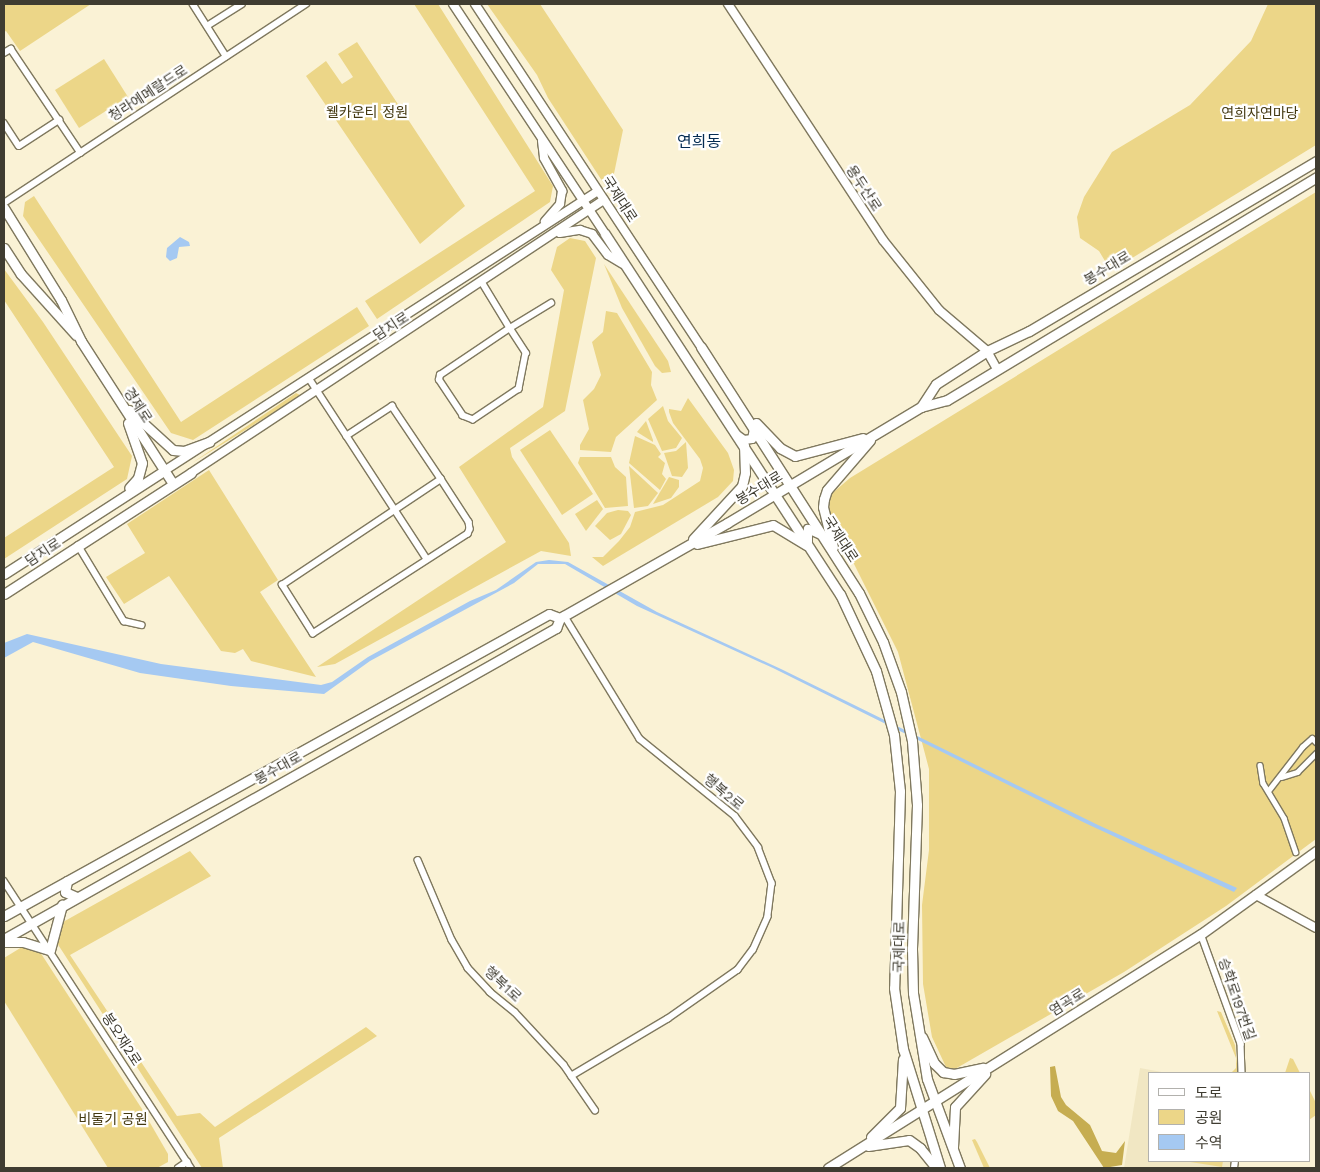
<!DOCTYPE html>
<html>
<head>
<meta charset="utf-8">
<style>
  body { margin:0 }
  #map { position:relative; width:1320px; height:1172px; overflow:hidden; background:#faf2d5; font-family:"Work Sans","Noto Sans KR",sans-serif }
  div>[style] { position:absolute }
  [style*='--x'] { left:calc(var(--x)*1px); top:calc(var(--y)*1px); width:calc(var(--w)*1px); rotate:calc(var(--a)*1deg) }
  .built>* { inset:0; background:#f1e7c3 }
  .green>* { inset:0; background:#ecd688 }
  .forest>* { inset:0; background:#c6ad51 }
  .water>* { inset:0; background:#a5c9f2 }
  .roads { filter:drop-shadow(1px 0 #7f785e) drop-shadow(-1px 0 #7f785e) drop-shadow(0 1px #7f785e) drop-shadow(0 -1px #7f785e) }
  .pedestrian>* { height:4.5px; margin:-2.25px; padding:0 2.25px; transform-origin:2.25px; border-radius:2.25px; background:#fff }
  .minor>* { height:5.5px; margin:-2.75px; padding:0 2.75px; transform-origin:2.75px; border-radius:2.75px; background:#fff }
  .tertiary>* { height:8px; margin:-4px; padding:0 4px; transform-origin:4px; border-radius:4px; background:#fff }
  .secondary>* { height:9px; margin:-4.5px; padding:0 4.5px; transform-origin:4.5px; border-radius:4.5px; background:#fff }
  span { translate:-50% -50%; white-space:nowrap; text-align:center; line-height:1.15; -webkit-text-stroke:4.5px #fff; paint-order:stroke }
  .street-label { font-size:14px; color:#3f3c31 }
  .park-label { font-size:14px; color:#443911 }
  .quarter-label { font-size:16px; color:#052c52 }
  .frame { position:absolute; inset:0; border:5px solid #3f3c31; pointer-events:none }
  .legend { position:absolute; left:1148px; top:1072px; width:162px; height:90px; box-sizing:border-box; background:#fff; border:1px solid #b2b1ad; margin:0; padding:6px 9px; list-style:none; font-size:15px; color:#3f3c31 }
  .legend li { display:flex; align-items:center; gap:10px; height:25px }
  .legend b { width:25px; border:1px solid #b2b1ad }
</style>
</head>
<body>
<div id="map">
  <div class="built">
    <div style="clip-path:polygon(1140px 1068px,1167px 1073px,1149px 1073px,1149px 1161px,1232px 1161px,1231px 1168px,1124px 1168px)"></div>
  </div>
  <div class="green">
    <div style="clip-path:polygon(4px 4px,91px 4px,20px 51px,6px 31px,4px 32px)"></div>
    <div style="clip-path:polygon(414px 4px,438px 4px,553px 186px,550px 202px,377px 319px,365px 301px,535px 191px)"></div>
    <div style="clip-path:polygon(487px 4px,540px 4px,623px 130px,610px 193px,548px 98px,537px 75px)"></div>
    <div style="clip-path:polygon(1268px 4px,1316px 4px,1316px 145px,1111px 271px,1099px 251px,1080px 238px,1077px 217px,1084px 197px,1112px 152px,1190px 105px,1251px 41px)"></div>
    <div style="clip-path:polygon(357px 42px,465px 206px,420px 244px,306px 76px,326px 61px,342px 84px,353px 77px,338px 54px)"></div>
    <div style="clip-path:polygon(104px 59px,128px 97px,79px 128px,55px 90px)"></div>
    <div style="clip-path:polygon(1316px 192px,1316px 839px,1226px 906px,1124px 972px,955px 1069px,946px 1067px,932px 1037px,923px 984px,922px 905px,929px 850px,929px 769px,898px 652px,830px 516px,829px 496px,850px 478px)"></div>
    <div style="clip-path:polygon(34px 196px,181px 422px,357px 307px,369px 326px,193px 440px,171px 433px,23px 216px,25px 202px)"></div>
    <div style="clip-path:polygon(570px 238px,585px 241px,596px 258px,565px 411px,510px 448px,512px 457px,569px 543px,571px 556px,541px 551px,335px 664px,317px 667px,506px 542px,459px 467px,543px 407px,564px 290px,551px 270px,557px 247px)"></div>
    <div style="clip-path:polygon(604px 264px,668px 361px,671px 372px,662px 373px,655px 366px,622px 308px)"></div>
    <div style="clip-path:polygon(4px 269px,43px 322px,132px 456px,127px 479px,4px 559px,4px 538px,114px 467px,4px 300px)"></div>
    <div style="clip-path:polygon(606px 311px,617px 313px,652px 372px,651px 385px,657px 400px,616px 437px,611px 452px,580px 450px,580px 445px,589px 429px,583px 400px,594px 389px,601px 375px,592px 342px,603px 332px)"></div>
    <div style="clip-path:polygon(296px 393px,300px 395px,297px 398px,192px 463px)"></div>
    <div style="clip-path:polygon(688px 398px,728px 453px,734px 470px,733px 481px,718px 497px,603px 566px,592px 557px,603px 557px,619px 541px,630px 527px,635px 512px,663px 505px,700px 481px,703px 468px,700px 459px,673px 423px,669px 412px,669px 409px,681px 411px)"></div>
    <div style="clip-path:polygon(663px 406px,668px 421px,682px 438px,676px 448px,662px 451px,648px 419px)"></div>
    <div style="clip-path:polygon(646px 421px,653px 440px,653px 442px,637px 432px)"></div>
    <div style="clip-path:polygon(550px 430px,593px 494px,562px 515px,520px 450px)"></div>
    <div style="clip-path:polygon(635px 436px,655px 445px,661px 454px,658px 457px,665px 463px,662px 474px,666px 479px,660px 490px,629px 463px)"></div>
    <div style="clip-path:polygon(686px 442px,688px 468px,682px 477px,672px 476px,664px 453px,676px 451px)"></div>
    <div style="clip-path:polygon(580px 457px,611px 457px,615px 467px,626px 477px,628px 506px,605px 508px,578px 463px)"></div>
    <div style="clip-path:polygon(629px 466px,658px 493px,648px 506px,634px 508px)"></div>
    <div style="clip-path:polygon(209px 470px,278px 580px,260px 592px,316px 677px,251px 661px,243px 649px,235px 653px,221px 651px,169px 576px,124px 604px,106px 577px,145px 553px,127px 524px)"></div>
    <div style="clip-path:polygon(669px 477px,679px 480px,679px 487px,671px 498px,653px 504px)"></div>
    <div style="clip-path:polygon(597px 500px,603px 509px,586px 531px,575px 514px)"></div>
    <div style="clip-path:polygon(618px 510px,628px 511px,631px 515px,621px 534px,610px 540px,595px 526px,607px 513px)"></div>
    <div style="clip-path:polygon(190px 851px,211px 876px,70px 955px,177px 1116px,200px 1113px,215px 1127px,366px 1027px,377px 1036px,219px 1138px,223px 1168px,202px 1168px,57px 943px,63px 922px)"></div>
    <div style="clip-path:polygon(22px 947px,40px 952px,142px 1109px,168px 1154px,168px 1162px,157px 1168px,108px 1168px,4px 1001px,4px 958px)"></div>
    <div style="clip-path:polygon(1217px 1011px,1221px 1012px,1235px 1045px,1238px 1073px,1213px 1073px,1232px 1072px,1236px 1068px,1236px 1058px)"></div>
    <div style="clip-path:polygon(1290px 1058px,1293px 1059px,1300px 1073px,1285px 1073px)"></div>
    <div style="clip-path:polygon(1309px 1089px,1316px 1103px,1316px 1115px,1309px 1120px)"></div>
    <div style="clip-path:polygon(975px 1139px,977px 1142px,990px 1168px,984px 1168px,972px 1140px)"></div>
    <div style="clip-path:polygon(1184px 1161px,1223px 1161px,1222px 1167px)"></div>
  </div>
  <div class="forest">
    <div style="clip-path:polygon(1055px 1066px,1061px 1097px,1066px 1105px,1090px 1125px,1102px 1151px,1116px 1153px,1125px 1141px,1122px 1165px,1104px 1168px,1073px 1121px,1058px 1111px,1051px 1096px,1050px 1067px)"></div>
  </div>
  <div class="water">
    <div style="clip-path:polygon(180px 237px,189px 242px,190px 246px,179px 247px,177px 258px,170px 261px,166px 257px,167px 248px)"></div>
    <div style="clip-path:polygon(549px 560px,568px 562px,657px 612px,781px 669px,1098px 825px,1237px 888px,1234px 892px,1085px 823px,773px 668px,637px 606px,565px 564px,538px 564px,514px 583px,370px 661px,324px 694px,231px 686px,140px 673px,33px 642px,4px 658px,4px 643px,27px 634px,161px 664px,321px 685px,332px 682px,368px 657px,470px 601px,496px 590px,536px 562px)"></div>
  </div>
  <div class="roads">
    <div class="pedestrian">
      <div style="--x:1260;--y:765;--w:18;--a:81"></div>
      <div style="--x:1263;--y:783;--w:41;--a:59"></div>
      <div style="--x:1284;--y:818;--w:36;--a:71"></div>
      <div style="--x:1281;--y:777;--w:17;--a:-17"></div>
      <div style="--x:1297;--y:772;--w:27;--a:-45"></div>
      <div style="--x:1268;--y:791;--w:56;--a:-52.3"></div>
      <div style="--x:1302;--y:747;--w:13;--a:-42"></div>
      <div style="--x:1312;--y:738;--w:6;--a:45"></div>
    </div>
    <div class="minor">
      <div style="--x:193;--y:4;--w:62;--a:57.6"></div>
      <div style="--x:207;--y:26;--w:41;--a:-32.2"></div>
      <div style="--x:4;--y:53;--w:8;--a:-30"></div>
      <div style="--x:11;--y:49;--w:125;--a:56.1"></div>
      <div style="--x:4;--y:123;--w:27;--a:57"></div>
      <div style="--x:19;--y:146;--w:48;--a:-33"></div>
      <div style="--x:4;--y:203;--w:362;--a:-33.4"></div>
      <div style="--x:482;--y:282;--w:54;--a:58.7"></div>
      <div style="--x:510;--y:328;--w:30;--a:57"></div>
      <div style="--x:526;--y:353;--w:37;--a:101"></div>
      <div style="--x:519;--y:389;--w:55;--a:146"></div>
      <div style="--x:473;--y:420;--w:11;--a:-158"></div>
      <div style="--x:463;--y:416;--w:43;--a:-123.7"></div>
      <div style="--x:439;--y:380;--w:5;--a:-79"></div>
      <div style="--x:440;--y:375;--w:84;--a:-33.9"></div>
      <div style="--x:510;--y:328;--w:48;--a:-31.4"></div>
      <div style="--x:309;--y:378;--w:216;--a:56.9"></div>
      <div style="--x:346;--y:436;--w:55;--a:-33.1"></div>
      <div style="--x:392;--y:406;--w:88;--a:56.1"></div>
      <div style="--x:441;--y:479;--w:51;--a:56.9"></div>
      <div style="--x:469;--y:522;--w:7;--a:82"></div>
      <div style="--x:470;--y:529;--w:5;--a:112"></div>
      <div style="--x:468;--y:534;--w:184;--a:147.2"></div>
      <div style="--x:313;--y:634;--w:58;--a:-122.3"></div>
      <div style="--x:282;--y:585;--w:191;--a:-33.7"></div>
      <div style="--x:78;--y:545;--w:89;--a:58.8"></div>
      <div style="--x:124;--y:621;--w:18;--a:13"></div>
      <div style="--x:564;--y:615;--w:145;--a:58.5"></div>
      <div style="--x:640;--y:739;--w:122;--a:39"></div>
      <div style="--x:735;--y:816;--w:39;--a:53"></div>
      <div style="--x:758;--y:847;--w:39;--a:69"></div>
      <div style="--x:772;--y:883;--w:34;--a:97"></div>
      <div style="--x:768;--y:917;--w:36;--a:114"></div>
      <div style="--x:753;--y:950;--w:25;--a:127"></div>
      <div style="--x:738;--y:970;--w:85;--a:145"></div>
      <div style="--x:668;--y:1019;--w:112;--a:149.3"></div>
      <div style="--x:418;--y:860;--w:87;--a:67"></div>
      <div style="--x:452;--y:940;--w:32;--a:60"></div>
      <div style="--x:468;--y:968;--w:33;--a:47"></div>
      <div style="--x:490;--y:992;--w:32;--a:39"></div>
      <div style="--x:515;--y:1012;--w:72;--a:47.2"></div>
      <div style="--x:564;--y:1065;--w:55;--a:55.4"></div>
      <div style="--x:4;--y:881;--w:343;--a:56.9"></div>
      <div style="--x:1201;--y:934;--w:117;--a:70"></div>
      <div style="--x:1241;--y:1044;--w:29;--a:88"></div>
      <div style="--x:178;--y:1168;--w:11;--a:-34"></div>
      <div style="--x:1234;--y:1168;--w:7;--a:-82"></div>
    </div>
    <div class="tertiary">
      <div style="--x:453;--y:4;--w:276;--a:56.5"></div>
      <div style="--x:475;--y:4;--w:411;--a:56.6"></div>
      <div style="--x:728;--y:4;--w:282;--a:56.7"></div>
      <div style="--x:883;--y:240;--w:90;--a:51.3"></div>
      <div style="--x:939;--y:310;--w:63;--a:40.5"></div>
      <div style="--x:987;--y:351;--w:21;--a:61"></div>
      <div style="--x:542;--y:141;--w:17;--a:83"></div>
      <div style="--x:544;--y:158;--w:38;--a:61"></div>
      <div style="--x:562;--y:191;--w:13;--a:99"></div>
      <div style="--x:560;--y:204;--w:23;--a:131"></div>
      <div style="--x:560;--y:233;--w:20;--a:-9"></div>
      <div style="--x:580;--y:230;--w:13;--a:18"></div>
      <div style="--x:592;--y:234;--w:26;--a:53"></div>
      <div style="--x:608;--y:255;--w:17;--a:31"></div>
      <div style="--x:737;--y:435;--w:9;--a:36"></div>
      <div style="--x:744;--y:440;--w:8;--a:-7"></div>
      <div style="--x:752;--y:439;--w:10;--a:-79"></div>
      <div style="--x:164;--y:471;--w:516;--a:-32.83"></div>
      <div style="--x:191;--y:473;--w:495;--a:-33.5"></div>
      <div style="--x:808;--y:542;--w:13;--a:-90"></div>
      <div style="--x:808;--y:529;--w:14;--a:25"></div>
      <div style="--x:1256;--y:895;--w:68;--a:28.8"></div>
    </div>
    <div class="secondary">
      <div style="--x:4;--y:208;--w:108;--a:58.2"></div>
      <div style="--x:61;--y:300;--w:46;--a:64"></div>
      <div style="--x:81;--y:341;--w:170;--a:57.2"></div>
      <div style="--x:605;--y:234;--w:430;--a:56.9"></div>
      <div style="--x:840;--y:594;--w:85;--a:64.9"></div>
      <div style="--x:876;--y:671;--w:66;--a:74.3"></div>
      <div style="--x:894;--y:735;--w:56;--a:83.9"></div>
      <div style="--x:900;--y:791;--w:197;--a:91.7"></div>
      <div style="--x:894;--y:988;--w:62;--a:81.6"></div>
      <div style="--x:903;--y:1049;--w:125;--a:72.7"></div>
      <div style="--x:4;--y:248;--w:31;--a:57"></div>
      <div style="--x:21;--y:274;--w:82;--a:48"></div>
      <div style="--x:701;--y:347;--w:292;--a:57.3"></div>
      <div style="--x:859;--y:593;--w:55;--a:63.9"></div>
      <div style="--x:883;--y:642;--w:53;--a:70.2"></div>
      <div style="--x:901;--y:692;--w:50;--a:77.3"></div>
      <div style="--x:912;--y:741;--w:64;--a:85.5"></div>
      <div style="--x:917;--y:805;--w:144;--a:92"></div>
      <div style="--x:912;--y:949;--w:44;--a:88.7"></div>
      <div style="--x:913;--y:993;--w:87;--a:80.8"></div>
      <div style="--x:927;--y:1079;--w:95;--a:69.7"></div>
      <div style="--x:921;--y:407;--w:27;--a:-57"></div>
      <div style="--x:936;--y:384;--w:61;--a:-32.9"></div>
      <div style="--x:987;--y:351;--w:47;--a:-25.5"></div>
      <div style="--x:1029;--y:331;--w:334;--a:-30.6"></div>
      <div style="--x:129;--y:410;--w:59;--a:42.3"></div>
      <div style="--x:173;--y:450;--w:11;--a:5"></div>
      <div style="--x:184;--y:451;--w:27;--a:-20"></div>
      <div style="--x:128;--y:423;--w:42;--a:70.7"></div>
      <div style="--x:142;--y:463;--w:16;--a:105"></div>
      <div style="--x:138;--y:478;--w:13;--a:132"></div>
      <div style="--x:756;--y:423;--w:35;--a:46"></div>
      <div style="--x:780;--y:448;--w:17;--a:28"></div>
      <div style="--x:795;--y:456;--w:70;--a:-14.8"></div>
      <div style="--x:693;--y:539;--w:72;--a:-47.2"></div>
      <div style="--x:742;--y:486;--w:13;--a:-77"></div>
      <div style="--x:745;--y:473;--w:28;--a:-92"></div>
      <div style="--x:697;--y:544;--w:78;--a:-14"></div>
      <div style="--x:773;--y:525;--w:39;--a:31"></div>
      <div style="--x:833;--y:547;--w:41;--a:-104"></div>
      <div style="--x:823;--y:507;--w:8;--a:-83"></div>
      <div style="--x:824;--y:499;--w:9;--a:-72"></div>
      <div style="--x:827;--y:490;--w:66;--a:-49.3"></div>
      <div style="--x:4;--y:574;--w:190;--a:-32.8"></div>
      <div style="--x:4;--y:594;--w:223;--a:-32.9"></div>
      <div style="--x:67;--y:881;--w:11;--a:100"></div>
      <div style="--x:65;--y:892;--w:13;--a:23"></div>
      <div style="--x:4;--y:916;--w:623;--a:-28.99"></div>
      <div style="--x:549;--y:614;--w:12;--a:20"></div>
      <div style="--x:4;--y:939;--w:634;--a:-29.4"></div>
      <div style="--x:556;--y:628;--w:11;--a:-68"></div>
      <div style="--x:560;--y:618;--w:192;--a:-29.6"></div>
      <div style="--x:727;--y:523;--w:226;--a:-30.9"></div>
      <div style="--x:921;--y:407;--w:27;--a:-15"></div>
      <div style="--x:947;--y:400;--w:431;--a:-31.1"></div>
      <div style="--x:4;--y:942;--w:19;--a:0"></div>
      <div style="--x:23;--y:942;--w:28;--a:17"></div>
      <div style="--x:50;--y:950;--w:47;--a:-75.1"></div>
      <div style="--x:922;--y:1037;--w:29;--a:65"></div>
      <div style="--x:934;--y:1063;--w:13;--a:45"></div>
      <div style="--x:943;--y:1072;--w:11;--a:10"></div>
      <div style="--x:954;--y:1074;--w:30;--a:-12"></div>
      <div style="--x:871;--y:1137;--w:41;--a:-45"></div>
      <div style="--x:900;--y:1108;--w:49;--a:-86.5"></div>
      <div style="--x:868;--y:1146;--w:41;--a:-8.3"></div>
      <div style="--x:909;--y:1140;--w:14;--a:36"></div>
      <div style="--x:920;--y:1148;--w:26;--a:51"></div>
      <div style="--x:953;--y:1147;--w:40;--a:-87.1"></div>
      <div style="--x:955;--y:1107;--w:45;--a:-47.7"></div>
      <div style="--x:828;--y:1168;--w:440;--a:-32.1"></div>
      <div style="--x:1201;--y:934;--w:142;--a:-35.8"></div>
    </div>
  </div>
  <div class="street-label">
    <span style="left:148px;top:93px;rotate:-33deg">청라에메랄드로</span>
    <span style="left:864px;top:188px;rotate:57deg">용두산로</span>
    <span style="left:620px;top:199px;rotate:57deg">국제대로</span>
    <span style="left:1107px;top:268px;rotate:-31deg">봉수대로</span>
    <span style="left:391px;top:326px;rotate:-33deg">담지로</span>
    <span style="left:138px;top:405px;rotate:57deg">경제로</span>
    <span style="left:759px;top:488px;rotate:-31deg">봉수대로</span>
    <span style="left:841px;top:539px;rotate:57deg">국제대로</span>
    <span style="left:43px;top:552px;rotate:-33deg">담지로</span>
    <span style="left:278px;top:768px;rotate:-29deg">봉수대로</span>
    <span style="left:724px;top:792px;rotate:40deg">행복2로</span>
    <span style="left:899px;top:947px;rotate:-89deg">국제대로</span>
    <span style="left:503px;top:984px;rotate:43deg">행복1로</span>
    <span style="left:1237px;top:999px;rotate:71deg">승학로197번길</span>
    <span style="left:1067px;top:1002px;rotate:-32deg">염곡로</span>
    <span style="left:122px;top:1039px;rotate:57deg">봉오재2로</span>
  </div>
  <div class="park-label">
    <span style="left:367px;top:112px">웰카운티 정원</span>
    <span style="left:1260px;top:113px">연희자연마당</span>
    <span style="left:113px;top:1119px">비둘기 공원</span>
  </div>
  <div class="quarter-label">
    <span style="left:699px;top:142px">연희동</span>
  </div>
  <div class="frame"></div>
  <ul class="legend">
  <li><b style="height:6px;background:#fff"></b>도로</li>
  <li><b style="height:14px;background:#ecd688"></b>공원</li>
  <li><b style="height:14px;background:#a5c9f2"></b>수역</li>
  </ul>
</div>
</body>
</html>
